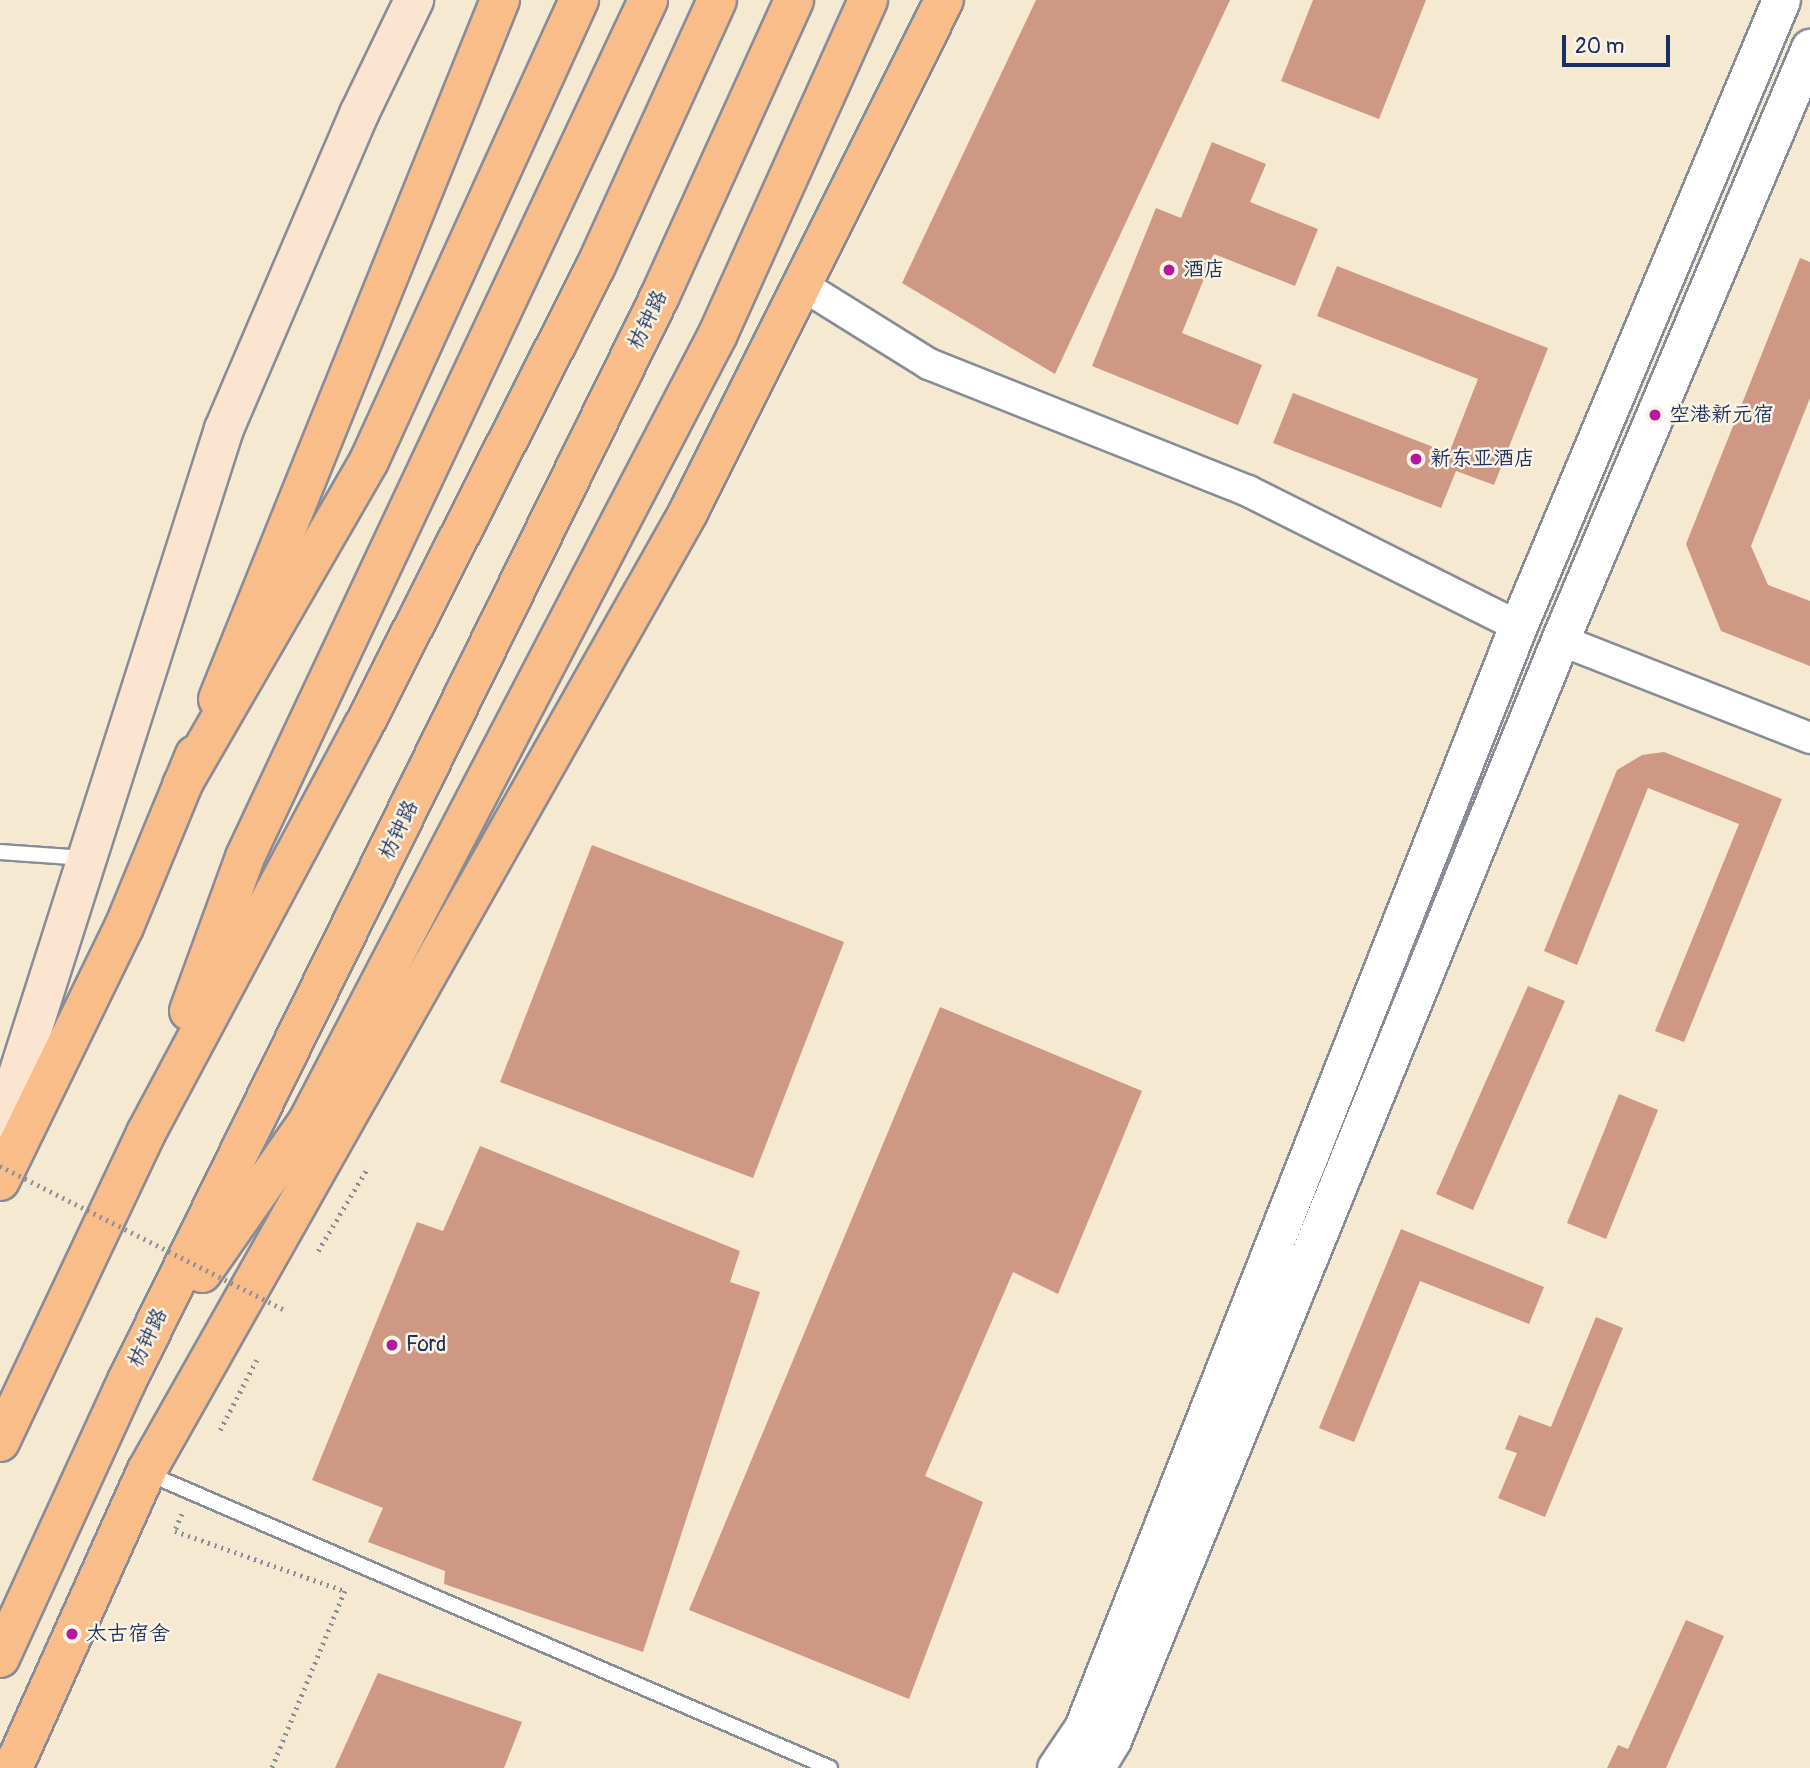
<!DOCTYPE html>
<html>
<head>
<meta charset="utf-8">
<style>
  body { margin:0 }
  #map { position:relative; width:1810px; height:1768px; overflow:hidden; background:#f6e9d1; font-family:Pangolin,"LXGW WenKai TC",sans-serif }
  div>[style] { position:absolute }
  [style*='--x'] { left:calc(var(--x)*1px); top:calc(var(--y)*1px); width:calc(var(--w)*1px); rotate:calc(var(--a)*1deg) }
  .building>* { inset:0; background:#ce9885 }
  .path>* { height:4.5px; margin-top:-2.25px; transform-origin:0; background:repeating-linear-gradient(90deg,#888c98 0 2px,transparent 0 7px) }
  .roads { filter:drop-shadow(2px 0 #888c98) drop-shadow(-2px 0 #888c98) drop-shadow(0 2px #888c98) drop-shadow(0 -2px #888c98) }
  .service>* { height:14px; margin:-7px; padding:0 7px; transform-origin:7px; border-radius:7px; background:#fff }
  .minor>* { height:30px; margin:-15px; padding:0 15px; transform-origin:15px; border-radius:15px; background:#fff }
  .tertiary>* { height:37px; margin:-18.5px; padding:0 18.5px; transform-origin:18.5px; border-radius:18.5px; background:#fff }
  .secondary>* { height:38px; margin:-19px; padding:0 19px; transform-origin:19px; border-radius:19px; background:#fce5d0 }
  .primary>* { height:38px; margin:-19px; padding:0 19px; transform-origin:19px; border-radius:19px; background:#f8bd89 }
  .trunk>* { height:38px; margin:-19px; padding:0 19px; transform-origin:19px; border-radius:19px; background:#f8bd89 }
  .path-bridge>* { height:4.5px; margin-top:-2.25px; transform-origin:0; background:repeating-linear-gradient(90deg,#888c98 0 2px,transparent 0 7px) }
  .dots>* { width:19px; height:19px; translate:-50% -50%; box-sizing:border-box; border:4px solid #fcf5e5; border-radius:50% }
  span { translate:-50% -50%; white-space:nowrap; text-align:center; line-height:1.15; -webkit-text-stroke:5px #fcf5e5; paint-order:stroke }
  .poi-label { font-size:21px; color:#1b2f5e }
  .left { translate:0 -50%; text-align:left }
  .street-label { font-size:21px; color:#1b2f5e }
  .scale { position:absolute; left:1562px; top:35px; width:108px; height:32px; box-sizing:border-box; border:4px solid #1b2f5e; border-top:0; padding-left:9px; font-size:21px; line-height:24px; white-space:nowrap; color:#1b2f5e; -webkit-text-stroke:5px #fcf5e5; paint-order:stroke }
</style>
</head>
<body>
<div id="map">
  <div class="building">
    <div style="clip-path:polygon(1036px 0,1230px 0,1055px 374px,902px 283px)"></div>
    <div style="clip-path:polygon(1313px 0,1426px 0,1379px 119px,1281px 81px)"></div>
    <div style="clip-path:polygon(1212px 142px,1266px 164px,1250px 202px,1318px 229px,1295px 286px,1214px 254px,1182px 333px,1262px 365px,1238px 425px,1092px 366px,1156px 208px,1181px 218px)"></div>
    <div style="clip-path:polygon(1800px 258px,1810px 262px,1810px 398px,1751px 546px,1768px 585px,1810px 601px,1810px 666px,1721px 631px,1686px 544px)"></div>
    <div style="clip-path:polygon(1337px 266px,1548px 348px,1494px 485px,1456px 471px,1441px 508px,1273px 443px,1293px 393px,1449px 453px,1478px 379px,1317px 316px)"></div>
    <div style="clip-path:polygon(1664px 752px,1782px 799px,1684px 1042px,1655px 1031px,1739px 824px,1648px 788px,1577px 965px,1544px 951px,1617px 770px,1642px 755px)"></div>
    <div style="clip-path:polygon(592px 845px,844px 942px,753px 1178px,500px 1082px)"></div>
    <div style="clip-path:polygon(1528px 986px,1565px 1001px,1473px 1210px,1436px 1194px)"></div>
    <div style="clip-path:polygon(940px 1007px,1142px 1091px,1058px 1294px,1013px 1272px,925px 1476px,983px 1502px,909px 1699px,689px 1610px)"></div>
    <div style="clip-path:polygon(1619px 1094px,1658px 1110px,1606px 1239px,1567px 1223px)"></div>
    <div style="clip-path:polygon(480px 1146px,740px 1251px,730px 1282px,760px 1292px,643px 1652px,444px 1584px,445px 1571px,368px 1542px,383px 1508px,312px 1480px,417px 1222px,443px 1231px)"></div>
    <div style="clip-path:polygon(1401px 1229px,1544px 1287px,1529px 1324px,1420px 1281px,1354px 1442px,1319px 1428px)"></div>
    <div style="clip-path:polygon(1596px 1317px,1623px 1328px,1545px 1517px,1498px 1498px,1517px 1453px,1505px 1449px,1519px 1415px,1551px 1427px)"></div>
    <div style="clip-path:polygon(1686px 1620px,1724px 1636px,1666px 1768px,1607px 1768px,1618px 1745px,1628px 1749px)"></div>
    <div style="clip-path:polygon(378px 1673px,522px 1722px,504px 1768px,335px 1768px)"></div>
  </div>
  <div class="path">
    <div style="--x:318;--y:1251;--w:98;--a:-59.2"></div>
    <div style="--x:220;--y:1430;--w:80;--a:-62.5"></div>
    <div style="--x:182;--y:1514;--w:18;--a:112"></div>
    <div style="--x:175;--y:1531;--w:180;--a:19.4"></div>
    <div style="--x:345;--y:1591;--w:191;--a:112.4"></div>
  </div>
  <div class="roads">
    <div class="service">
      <div style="--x:0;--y:852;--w:85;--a:4"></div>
      <div style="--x:147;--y:1473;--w:744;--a:23.36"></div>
    </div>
    <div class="minor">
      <div style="--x:802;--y:285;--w:150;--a:31.9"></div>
      <div style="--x:929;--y:364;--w:343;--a:21.7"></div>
      <div style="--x:1248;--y:491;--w:302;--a:26.6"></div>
      <div style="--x:1560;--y:640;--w:269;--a:21.4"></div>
    </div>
    <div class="tertiary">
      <div style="--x:1056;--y:1768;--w:48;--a:-56"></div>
      <div style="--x:1083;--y:1728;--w:1185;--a:-68.46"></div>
      <div style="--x:1518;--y:626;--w:679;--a:-67.21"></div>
      <div style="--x:1095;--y:1768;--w:33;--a:-59"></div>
      <div style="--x:1112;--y:1740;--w:1188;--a:-67.84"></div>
      <div style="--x:1560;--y:640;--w:643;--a:-67.11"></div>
    </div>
    <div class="secondary">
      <div style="--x:0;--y:1131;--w:737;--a:-72.3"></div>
      <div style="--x:224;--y:429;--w:343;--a:-66.8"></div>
      <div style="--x:359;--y:114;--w:127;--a:-64.2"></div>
    </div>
    <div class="primary">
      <div style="--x:218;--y:699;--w:754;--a:-68.03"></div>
      <div style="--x:0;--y:1181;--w:283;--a:-64"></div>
      <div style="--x:124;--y:927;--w:186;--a:-67.6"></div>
      <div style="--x:13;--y:1768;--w:325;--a:-65.8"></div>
      <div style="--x:146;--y:1472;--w:1104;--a:-60.53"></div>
      <div style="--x:689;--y:511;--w:571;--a:-63.48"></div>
    </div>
    <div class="trunk">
      <div style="--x:182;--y:785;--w:374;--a:-60"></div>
      <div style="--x:369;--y:461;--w:507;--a:-65.51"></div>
      <div style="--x:189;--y:1011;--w:164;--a:-70"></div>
      <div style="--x:245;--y:857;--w:947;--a:-64.81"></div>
      <div style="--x:202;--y:1273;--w:185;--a:-55.1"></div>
      <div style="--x:308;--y:1121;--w:887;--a:-62.48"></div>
      <div style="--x:718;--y:334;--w:366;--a:-65.8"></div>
      <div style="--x:0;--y:1442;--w:342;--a:-64.7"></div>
      <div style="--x:146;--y:1133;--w:460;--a:-61.9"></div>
      <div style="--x:363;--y:727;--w:514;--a:-63.19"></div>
      <div style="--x:595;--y:268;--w:294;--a:-65.5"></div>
      <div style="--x:0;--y:1658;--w:305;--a:-65.4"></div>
      <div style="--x:127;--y:1381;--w:1207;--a:-63.84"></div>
      <div style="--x:659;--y:298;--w:327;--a:-65.6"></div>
    </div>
  </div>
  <div class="path-bridge">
    <div style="--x:0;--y:1166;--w:317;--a:26.8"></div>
  </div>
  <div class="dots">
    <div style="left:1169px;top:270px;background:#b5179e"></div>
    <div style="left:1655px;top:415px;background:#b5179e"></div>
    <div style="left:1416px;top:459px;background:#b5179e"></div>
    <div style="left:392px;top:1345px;background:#b5179e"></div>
    <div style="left:72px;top:1634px;background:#b5179e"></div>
  </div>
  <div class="poi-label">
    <span class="left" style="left:1183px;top:270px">酒店</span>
    <span class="left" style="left:1669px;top:415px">空港新元宿</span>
    <span class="left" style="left:1430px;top:459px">新东亚酒店</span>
    <span class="left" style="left:406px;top:1345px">Ford</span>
    <span class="left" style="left:86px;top:1634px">太古宿舍</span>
  </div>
  <div class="street-label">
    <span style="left:648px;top:320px;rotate:-64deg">枋钟路</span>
    <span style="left:399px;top:830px;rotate:-64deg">枋钟路</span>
    <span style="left:148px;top:1338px;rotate:-64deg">枋钟路</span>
  </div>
  <div class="scale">20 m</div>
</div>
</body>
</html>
